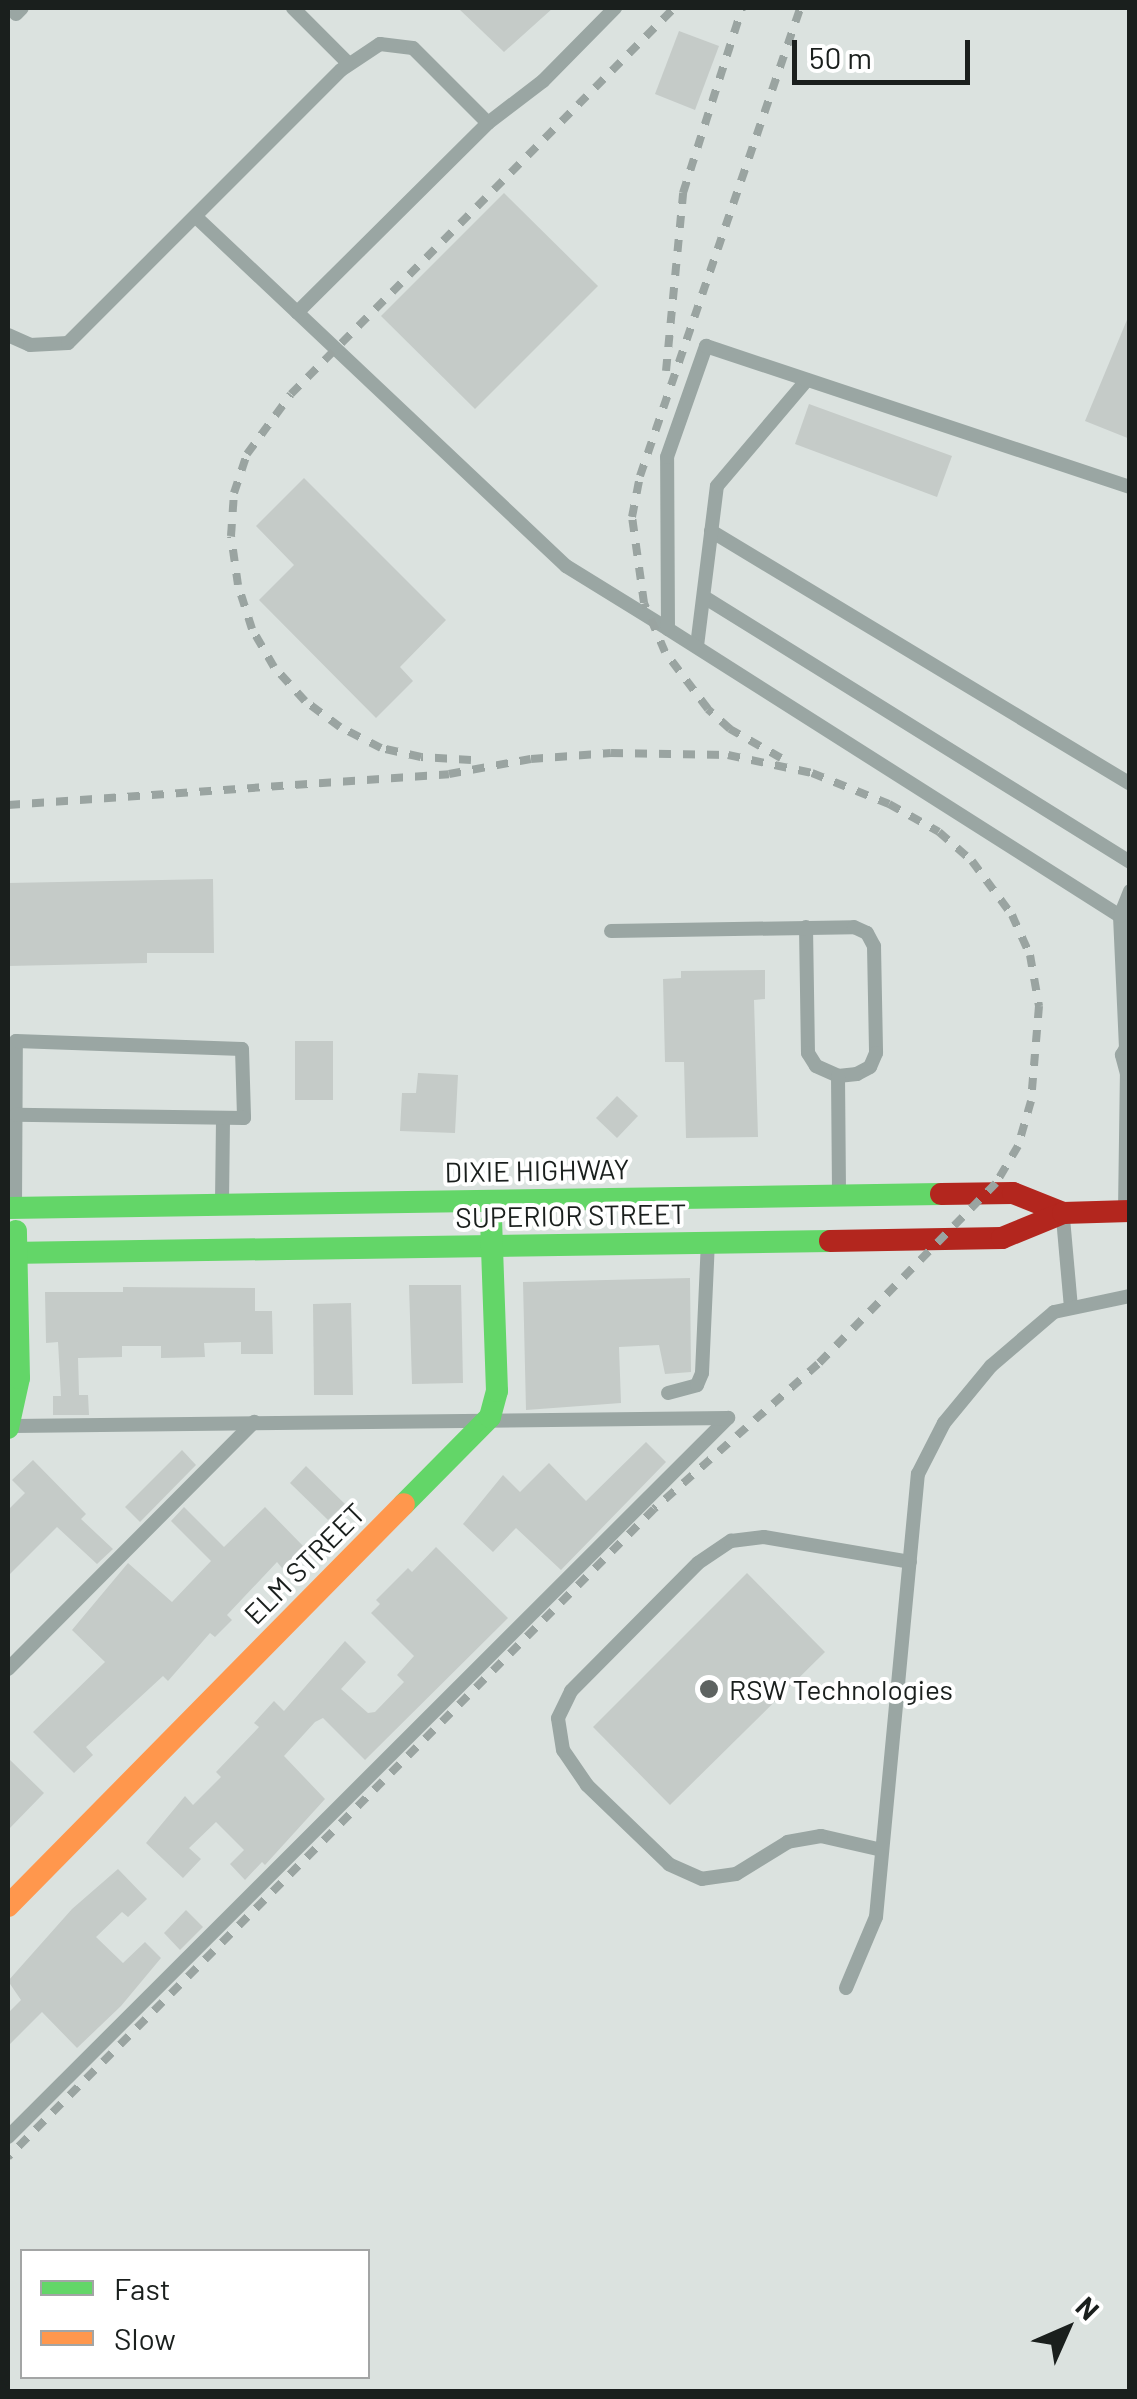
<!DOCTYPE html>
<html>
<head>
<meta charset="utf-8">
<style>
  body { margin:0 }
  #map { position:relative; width:1137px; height:2399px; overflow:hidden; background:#dbe2df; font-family:Barlow,sans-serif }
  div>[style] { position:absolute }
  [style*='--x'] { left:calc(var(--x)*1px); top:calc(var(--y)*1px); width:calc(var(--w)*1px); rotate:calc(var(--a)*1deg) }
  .building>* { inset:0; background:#c5cbc8 }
  .lane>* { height:14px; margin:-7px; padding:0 7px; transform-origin:7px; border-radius:7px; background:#9aa6a3 }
  .fast>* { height:22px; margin:-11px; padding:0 11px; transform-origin:11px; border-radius:11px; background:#63d668 }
  .slow>* { height:22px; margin:-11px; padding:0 11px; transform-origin:11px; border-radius:11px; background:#ff974d }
  .jam>* { height:22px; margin:-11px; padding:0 11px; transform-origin:11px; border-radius:11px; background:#b3261e }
  .rail>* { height:8px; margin-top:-4px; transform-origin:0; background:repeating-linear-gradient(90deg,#9aa4a1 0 12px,transparent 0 24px) }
  .dots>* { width:28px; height:28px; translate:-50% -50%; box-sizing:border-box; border:5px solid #fff; border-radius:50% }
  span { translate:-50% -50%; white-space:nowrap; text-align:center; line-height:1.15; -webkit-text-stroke:8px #fff; paint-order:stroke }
  .street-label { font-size:28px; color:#1a1f1d }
  .poi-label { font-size:28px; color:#1a1f1d }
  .left { translate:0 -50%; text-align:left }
  .frame { position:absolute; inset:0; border:10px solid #1a1f1d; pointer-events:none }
  .legend { position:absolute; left:20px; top:2249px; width:350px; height:130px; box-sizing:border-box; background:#fff; border:2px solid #a3a5a5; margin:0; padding:12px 18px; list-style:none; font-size:30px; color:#1a1f1d }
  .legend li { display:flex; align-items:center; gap:20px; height:50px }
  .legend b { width:50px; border:2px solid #a3a5a5 }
  .north { position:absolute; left:1017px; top:2279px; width:100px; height:100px; -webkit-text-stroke:8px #fff; paint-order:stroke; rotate:45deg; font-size:28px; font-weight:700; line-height:40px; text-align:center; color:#1a1f1d }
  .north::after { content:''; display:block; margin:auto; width:35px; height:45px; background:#1a1f1d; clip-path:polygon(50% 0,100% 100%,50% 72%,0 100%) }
  .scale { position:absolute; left:792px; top:40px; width:178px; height:45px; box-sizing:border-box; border:5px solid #1a1f1d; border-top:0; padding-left:12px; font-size:30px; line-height:35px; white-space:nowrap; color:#1a1f1d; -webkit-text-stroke:8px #fff; paint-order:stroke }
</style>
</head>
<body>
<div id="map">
  <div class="building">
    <div style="clip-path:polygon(458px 8px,553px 8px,504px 52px)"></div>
    <div style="clip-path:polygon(679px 31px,719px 46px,695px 110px,655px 94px)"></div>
    <div style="clip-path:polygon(504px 193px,598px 286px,475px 409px,381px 316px)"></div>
    <div style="clip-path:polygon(1129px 315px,1130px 315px,1130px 439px,1085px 421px)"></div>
    <div style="clip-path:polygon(809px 404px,952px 456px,937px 497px,795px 444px)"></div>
    <div style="clip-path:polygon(304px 478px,446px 620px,400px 667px,413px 681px,376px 718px,259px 600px,294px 565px,256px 526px)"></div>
    <div style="clip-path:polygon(213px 879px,214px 953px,147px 953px,147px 963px,8px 966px,8px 883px)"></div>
    <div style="clip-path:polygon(765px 970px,765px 999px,754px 1000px,758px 1137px,686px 1138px,684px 1062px,665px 1062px,663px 979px,681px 978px,681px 971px)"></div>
    <div style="clip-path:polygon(295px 1041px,333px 1041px,333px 1100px,295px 1100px)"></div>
    <div style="clip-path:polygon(418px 1073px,458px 1075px,455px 1133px,400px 1131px,402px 1093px,416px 1093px)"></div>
    <div style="clip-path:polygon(617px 1096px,638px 1116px,617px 1138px,596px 1118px)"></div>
    <div style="clip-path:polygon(690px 1278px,691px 1372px,665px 1374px,659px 1345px,619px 1347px,621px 1403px,526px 1410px,523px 1282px)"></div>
    <div style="clip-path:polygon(409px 1285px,461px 1285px,463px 1383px,412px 1384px)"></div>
    <div style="clip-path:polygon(123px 1287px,255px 1288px,255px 1311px,272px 1311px,273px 1354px,241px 1354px,241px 1342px,204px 1343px,205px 1357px,161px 1358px,161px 1346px,122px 1346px,122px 1357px,78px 1358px,79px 1395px,88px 1395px,89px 1415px,53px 1415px,53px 1396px,61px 1396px,58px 1342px,46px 1343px,45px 1292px,123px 1292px)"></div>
    <div style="clip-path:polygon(351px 1303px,353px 1395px,314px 1395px,313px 1304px)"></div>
    <div style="clip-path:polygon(646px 1442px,666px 1462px,561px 1570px,516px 1528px,493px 1552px,463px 1524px,503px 1475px,520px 1492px,549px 1463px,586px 1501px)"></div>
    <div style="clip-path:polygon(182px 1450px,196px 1465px,140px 1522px,125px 1507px)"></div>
    <div style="clip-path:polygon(33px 1460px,86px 1514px,81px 1519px,113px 1549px,97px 1564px,57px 1527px,8px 1576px,8px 1510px,25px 1493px,12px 1480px)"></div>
    <div style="clip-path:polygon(306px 1466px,345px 1504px,328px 1520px,290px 1483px)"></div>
    <div style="clip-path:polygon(184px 1507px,224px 1547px,265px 1507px,304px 1547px,282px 1568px,277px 1562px,227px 1615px,232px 1620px,215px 1637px,210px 1633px,168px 1681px,163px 1676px,86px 1747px,93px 1755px,74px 1773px,33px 1732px,105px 1662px,72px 1630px,128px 1563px,172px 1602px,211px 1561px,171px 1521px)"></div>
    <div style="clip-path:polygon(436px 1547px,508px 1618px,365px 1760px,323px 1718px,315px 1722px,284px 1756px,325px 1799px,265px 1865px,262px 1862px,245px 1880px,230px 1864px,244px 1850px,216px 1822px,189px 1848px,201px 1859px,183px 1878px,146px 1843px,185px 1796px,193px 1805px,221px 1777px,216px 1772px,259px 1727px,254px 1723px,274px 1701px,284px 1711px,345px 1641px,366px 1662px,341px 1689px,368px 1713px,375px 1712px,404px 1682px,397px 1675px,414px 1656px,371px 1613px,380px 1604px,376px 1600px,408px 1568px,412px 1572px)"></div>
    <div style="clip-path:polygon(747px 1573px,825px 1652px,670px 1805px,593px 1727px)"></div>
    <div style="clip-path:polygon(8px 1758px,44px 1793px,8px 1830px)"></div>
    <div style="clip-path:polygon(118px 1869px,147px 1899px,128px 1917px,122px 1912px,96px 1937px,123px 1963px,145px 1942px,161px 1958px,121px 2006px,77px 2048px,42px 2012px,8px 2046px,8px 2013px,21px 2000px,8px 1981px,72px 1909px)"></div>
    <div style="clip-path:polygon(186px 1910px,203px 1927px,180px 1950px,164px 1933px)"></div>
  </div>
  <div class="lane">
    <div style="--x:293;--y:8;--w:79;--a:45"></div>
    <div style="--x:16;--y:14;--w:8;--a:-45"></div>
    <div style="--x:488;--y:123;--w:69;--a:-37.4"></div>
    <div style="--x:543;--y:81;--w:103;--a:-45.4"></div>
    <div style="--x:196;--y:217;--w:509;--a:43.33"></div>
    <div style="--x:566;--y:566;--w:120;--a:31.7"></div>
    <div style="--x:8;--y:335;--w:24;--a:24"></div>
    <div style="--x:30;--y:345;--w:38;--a:-3"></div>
    <div style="--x:68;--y:343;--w:386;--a:-45"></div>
    <div style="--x:341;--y:70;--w:47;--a:-33.7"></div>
    <div style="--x:380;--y:44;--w:33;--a:7"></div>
    <div style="--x:413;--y:48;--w:106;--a:45"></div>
    <div style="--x:488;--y:123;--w:269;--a:135.2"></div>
    <div style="--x:711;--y:531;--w:489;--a:31.1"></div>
    <div style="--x:704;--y:597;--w:502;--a:31.88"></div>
    <div style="--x:697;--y:646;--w:161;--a:-82.9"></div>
    <div style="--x:717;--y:486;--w:139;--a:-49.7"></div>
    <div style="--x:1120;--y:916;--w:535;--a:-147.59"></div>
    <div style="--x:668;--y:629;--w:172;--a:-90.3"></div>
    <div style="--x:667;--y:457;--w:118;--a:-70.6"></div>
    <div style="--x:706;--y:346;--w:447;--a:18.4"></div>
    <div style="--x:806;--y:927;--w:126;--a:89.1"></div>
    <div style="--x:808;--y:1053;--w:15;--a:58"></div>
    <div style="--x:816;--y:1066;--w:24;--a:24"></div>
    <div style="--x:611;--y:931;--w:243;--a:-0.9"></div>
    <div style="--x:854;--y:927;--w:14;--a:25"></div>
    <div style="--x:867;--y:933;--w:15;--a:62"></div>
    <div style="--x:874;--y:946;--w:107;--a:88.9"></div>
    <div style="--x:876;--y:1053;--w:15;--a:113"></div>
    <div style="--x:870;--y:1067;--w:15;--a:152"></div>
    <div style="--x:857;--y:1074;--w:19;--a:174"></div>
    <div style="--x:838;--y:1076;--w:119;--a:89.5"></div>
    <div style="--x:222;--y:1202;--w:84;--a:-89.3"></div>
    <div style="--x:15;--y:1207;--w:166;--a:-89.7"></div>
    <div style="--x:16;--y:1041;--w:226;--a:2"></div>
    <div style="--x:242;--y:1049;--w:69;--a:88.3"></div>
    <div style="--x:244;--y:1118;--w:228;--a:-179.2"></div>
    <div style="--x:1125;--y:1211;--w:137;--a:-89.2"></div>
    <div style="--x:1127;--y:1074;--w:20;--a:-105"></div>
    <div style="--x:1122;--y:1055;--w:8;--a:-60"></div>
    <div style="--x:1126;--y:1048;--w:132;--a:-92.6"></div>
    <div style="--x:1120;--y:916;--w:27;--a:-68"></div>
    <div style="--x:1063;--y:1218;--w:90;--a:84.9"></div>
    <div style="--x:668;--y:1393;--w:30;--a:-15"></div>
    <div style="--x:697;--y:1385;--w:13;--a:-67"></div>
    <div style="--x:702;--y:1373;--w:130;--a:-87.4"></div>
    <div style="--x:8;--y:1669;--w:349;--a:-45.1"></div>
    <div style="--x:882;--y:1850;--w:63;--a:-167.1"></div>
    <div style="--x:821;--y:1836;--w:34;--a:170"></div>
    <div style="--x:788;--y:1842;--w:61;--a:148.4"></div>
    <div style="--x:736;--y:1874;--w:34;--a:172"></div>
    <div style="--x:702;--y:1879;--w:36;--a:-156"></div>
    <div style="--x:669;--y:1864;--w:114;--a:-136.1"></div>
    <div style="--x:587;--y:1785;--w:42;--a:-124.4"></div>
    <div style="--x:563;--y:1750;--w:32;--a:-99"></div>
    <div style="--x:558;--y:1718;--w:30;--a:-64"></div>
    <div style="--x:571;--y:1691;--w:180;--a:-45.2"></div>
    <div style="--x:698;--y:1563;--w:40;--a:-34"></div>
    <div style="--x:731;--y:1541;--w:33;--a:-7"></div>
    <div style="--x:764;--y:1537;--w:148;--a:9.7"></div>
    <div style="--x:846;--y:1988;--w:77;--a:-67.1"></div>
    <div style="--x:876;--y:1917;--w:445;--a:-84.6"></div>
    <div style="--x:918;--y:1474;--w:57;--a:-63"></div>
    <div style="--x:944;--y:1423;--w:74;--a:-50.5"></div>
    <div style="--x:991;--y:1366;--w:83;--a:-40.6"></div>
    <div style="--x:1054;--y:1312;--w:78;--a:-11.9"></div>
    <div style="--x:8;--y:2137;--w:1018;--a:-44.96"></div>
    <div style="--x:728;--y:1418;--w:715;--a:179.36"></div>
  </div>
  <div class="fast">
    <div style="--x:8;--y:1208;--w:933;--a:-0.86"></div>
    <div style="--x:8;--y:1253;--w:822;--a:-0.84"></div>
    <div style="--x:8;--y:1428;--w:51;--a:-77.6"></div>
    <div style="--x:19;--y:1378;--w:147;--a:-91.2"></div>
    <div style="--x:404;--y:1504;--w:122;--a:-45.3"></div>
    <div style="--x:490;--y:1417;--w:27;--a:-75"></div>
    <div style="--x:497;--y:1391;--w:168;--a:-92"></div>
  </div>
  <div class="slow">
    <div style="--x:8;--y:1906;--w:564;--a:-45.43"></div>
  </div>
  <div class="jam">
    <div style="--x:941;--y:1194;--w:72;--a:-0.8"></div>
    <div style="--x:1013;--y:1193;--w:54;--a:21.8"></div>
    <div style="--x:830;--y:1241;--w:172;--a:-1"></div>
    <div style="--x:1002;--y:1238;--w:66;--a:-22.3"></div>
    <div style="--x:1063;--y:1213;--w:67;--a:-1.7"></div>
  </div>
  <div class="rail">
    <div style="--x:666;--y:371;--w:179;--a:-84.5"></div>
    <div style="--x:683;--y:193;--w:194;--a:-72.3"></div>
    <div style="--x:781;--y:758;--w:59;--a:-150.4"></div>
    <div style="--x:730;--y:729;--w:30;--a:-138"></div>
    <div style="--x:708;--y:709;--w:71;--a:-127"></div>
    <div style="--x:665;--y:652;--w:53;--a:-113.2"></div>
    <div style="--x:644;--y:603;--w:87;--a:-97.9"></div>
    <div style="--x:632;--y:517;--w:42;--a:-79"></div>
    <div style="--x:640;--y:476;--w:495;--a:-71.1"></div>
    <div style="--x:471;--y:760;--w:50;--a:-176.6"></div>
    <div style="--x:421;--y:757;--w:41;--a:-167.3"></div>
    <div style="--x:381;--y:748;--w:46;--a:-152.9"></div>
    <div style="--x:340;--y:727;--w:44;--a:-143.4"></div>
    <div style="--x:305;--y:701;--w:46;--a:-132.4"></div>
    <div style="--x:274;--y:667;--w:44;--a:-120.1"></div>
    <div style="--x:252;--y:629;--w:46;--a:-107.7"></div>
    <div style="--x:238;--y:585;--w:49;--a:-98.1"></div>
    <div style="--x:231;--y:536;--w:43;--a:-86"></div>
    <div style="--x:234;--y:493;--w:41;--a:-71.6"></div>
    <div style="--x:247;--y:454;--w:74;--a:-53.7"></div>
    <div style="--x:291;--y:394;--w:544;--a:-45.22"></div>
    <div style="--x:8;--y:805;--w:442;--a:-4"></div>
    <div style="--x:449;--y:774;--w:83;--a:-10.4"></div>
    <div style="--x:531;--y:759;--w:80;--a:-4.3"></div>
    <div style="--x:611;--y:753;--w:117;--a:1"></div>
    <div style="--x:728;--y:755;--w:86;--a:12.1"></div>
    <div style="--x:812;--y:773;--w:83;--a:21.9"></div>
    <div style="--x:889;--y:804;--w:57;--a:29.2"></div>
    <div style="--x:939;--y:832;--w:44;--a:41.3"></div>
    <div style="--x:972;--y:861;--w:67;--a:53.5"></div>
    <div style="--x:1012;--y:915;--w:44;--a:65.8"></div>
    <div style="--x:1030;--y:955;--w:52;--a:80"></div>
    <div style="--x:1039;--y:1006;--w:95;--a:94.8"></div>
    <div style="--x:1031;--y:1101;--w:47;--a:106.1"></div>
    <div style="--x:1018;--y:1146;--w:43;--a:120.7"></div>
    <div style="--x:996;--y:1183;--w:254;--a:134.5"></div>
    <div style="--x:818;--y:1364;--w:219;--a:138.5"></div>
    <div style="--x:654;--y:1509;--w:915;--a:134.91"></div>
  </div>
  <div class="dots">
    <div style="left:709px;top:1689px;background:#5e6361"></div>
  </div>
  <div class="street-label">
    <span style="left:537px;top:1170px;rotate:-1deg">DIXIE HIGHWAY</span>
    <span style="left:571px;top:1215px;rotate:-1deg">SUPERIOR STREET</span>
    <span style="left:304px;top:1563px;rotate:-45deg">ELM STREET</span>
  </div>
  <div class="poi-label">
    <span class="left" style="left:729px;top:1689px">RSW Technologies</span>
  </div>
  <div class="frame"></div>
  <ul class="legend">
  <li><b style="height:12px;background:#63d668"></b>Fast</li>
  <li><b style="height:12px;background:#ff974d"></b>Slow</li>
  </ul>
  <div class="north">N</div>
  <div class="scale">50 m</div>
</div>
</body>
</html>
